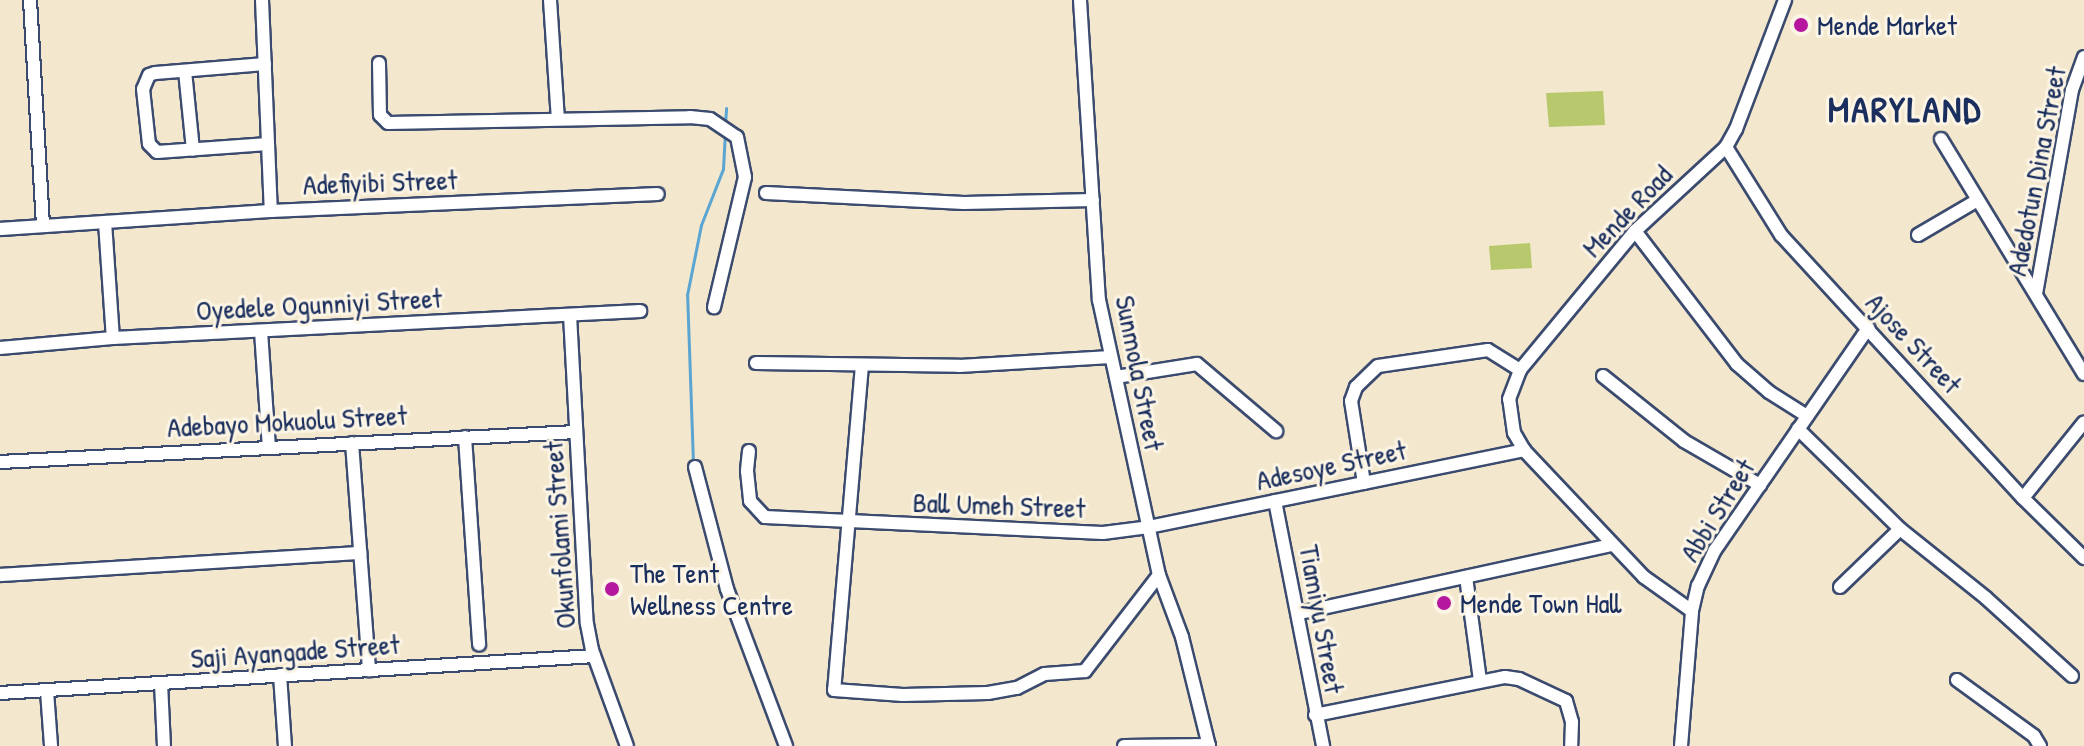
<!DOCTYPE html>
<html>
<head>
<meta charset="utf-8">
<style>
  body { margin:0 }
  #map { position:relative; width:2084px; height:746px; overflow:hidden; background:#f3e8cd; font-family:"Patrick Hand",sans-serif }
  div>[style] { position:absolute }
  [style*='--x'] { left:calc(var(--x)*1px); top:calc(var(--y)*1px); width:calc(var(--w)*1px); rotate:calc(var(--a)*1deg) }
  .green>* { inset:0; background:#b7c96c }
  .stream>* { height:3px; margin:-1.5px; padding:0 1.5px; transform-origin:1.5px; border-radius:1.5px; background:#5ba5d2 }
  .roads { filter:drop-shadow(2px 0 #3b4b6f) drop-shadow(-2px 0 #3b4b6f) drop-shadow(0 2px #3b4b6f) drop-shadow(0 -2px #3b4b6f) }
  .minor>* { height:12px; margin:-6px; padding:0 6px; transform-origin:6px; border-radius:6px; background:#fff }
  .dots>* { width:22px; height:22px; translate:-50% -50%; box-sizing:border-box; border:4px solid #fcf5e5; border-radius:50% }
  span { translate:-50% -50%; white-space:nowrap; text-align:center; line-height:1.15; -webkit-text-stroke:6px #fcf5e5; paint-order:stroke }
  .poi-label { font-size:28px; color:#1b2f5e }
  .left { translate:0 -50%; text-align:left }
  .street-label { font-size:28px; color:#1b2f5e }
  .district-label { font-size:36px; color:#1b2f5e; font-weight:700; letter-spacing:2px }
</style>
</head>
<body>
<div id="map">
  <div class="green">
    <div style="clip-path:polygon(1603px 91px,1605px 125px,1549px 127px,1546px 93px)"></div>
    <div style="clip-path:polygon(1530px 243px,1532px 268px,1491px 270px,1489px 246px)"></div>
  </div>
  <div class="stream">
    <div style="--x:725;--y:124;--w:16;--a:-86"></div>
    <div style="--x:693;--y:463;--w:168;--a:-92"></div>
    <div style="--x:687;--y:295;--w:71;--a:-78.7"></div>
    <div style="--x:701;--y:225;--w:60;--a:-68.6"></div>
    <div style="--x:723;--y:169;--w:37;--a:-87"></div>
  </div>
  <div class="roads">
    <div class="minor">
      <div style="--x:30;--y:0;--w:225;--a:86.7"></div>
      <div style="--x:262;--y:0;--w:211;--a:87.6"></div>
      <div style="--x:550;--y:0;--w:119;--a:86.2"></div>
      <div style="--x:1080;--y:0;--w:301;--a:86.4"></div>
      <div style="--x:1099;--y:300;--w:281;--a:77.7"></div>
      <div style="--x:1159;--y:575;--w:66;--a:69.6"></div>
      <div style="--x:1182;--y:637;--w:112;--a:76.1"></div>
      <div style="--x:379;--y:63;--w:52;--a:88.9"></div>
      <div style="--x:380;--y:115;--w:11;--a:45"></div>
      <div style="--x:388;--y:123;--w:302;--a:-1.1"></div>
      <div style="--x:690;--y:117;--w:20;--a:6"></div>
      <div style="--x:710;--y:119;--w:32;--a:34"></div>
      <div style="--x:737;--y:137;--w:41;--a:78.7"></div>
      <div style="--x:745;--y:177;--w:134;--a:103.4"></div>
      <div style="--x:265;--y:64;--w:110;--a:175.3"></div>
      <div style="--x:155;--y:73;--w:6;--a:162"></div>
      <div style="--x:149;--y:75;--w:15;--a:113"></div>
      <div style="--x:143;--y:89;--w:55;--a:83.8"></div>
      <div style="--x:149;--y:144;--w:11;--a:45"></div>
      <div style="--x:157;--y:152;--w:111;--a:-4.1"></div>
      <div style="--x:185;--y:71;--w:79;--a:84.2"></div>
      <div style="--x:1941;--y:139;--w:275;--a:58.7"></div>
      <div style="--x:1726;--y:147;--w:104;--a:58"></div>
      <div style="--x:1781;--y:235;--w:357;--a:47.4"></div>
      <div style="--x:2023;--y:498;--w:86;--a:44.5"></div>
      <div style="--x:766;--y:193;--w:198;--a:2.9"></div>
      <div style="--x:964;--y:203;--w:129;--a:-1.3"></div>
      <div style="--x:105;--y:222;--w:116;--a:86.1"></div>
      <div style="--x:0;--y:229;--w:272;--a:-3.8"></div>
      <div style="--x:271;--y:211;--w:387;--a:-2.5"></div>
      <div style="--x:1635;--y:231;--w:168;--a:52.5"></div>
      <div style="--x:1737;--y:364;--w:43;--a:41.2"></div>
      <div style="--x:1769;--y:392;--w:45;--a:32.3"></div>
      <div style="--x:1918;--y:235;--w:67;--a:-30.4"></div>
      <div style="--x:2036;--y:294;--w:207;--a:-80"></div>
      <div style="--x:2072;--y:90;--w:35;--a:-70"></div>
      <div style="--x:570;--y:315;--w:309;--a:86.9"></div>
      <div style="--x:587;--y:624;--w:26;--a:79"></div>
      <div style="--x:592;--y:650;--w:102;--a:70"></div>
      <div style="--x:261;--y:331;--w:116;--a:86.1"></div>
      <div style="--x:0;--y:348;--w:113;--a:-5.1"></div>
      <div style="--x:113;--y:338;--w:528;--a:-2.93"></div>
      <div style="--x:756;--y:363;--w:203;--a:0.8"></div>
      <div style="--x:959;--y:366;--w:152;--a:-3.4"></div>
      <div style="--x:862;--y:365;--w:326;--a:94.9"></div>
      <div style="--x:834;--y:690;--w:69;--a:4.1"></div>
      <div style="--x:903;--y:695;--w:85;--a:-1.3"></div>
      <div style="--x:988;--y:693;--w:29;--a:-10"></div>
      <div style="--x:1017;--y:688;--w:31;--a:-27"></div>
      <div style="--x:1045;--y:674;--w:40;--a:-4.3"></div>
      <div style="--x:1085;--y:671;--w:121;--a:-52.4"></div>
      <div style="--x:1603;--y:376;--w:104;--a:38.7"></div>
      <div style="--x:1684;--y:441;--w:88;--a:30.1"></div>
      <div style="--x:1116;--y:377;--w:82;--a:-9.1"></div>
      <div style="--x:1197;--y:364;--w:104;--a:40.3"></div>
      <div style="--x:1798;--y:429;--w:143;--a:44.4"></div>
      <div style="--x:1900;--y:529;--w:110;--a:38.7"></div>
      <div style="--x:1986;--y:598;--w:116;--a:42.2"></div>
      <div style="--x:465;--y:437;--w:208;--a:86.1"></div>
      <div style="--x:352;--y:443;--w:228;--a:85.7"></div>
      <div style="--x:749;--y:451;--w:20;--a:96"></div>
      <div style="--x:747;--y:471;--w:30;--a:84"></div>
      <div style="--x:750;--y:501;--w:22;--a:47"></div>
      <div style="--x:765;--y:517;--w:338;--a:2.7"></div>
      <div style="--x:1103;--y:533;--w:46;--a:-7.4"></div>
      <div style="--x:1149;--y:527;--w:383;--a:-11.6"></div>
      <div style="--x:0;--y:462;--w:577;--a:-2.98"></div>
      <div style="--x:695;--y:467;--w:126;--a:75.3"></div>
      <div style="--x:727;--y:589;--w:168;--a:69.4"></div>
      <div style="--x:1364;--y:483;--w:83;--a:-99"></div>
      <div style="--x:1351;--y:401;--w:15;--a:-70"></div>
      <div style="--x:1356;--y:387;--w:30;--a:-44"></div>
      <div style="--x:1378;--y:366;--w:111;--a:-8.3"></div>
      <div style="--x:1488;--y:350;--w:38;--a:32"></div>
      <div style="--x:2023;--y:498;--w:97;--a:-51.2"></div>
      <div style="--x:1275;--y:501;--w:250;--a:78.9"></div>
      <div style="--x:0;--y:575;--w:361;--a:-3.5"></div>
      <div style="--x:1466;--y:577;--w:105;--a:82.3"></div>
      <div style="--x:1840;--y:587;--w:83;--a:-44"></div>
      <div style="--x:1692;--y:611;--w:59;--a:-144.7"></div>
      <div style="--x:1644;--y:577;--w:175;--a:-133.4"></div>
      <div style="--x:1524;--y:450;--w:20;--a:-120"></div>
      <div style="--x:1514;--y:433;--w:34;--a:-98"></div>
      <div style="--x:1509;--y:399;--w:31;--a:-69"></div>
      <div style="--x:1520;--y:370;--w:180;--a:-50.4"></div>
      <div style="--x:1635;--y:231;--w:124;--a:-42.7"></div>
      <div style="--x:1726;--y:147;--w:21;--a:-61"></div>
      <div style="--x:1736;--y:129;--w:138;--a:-69.2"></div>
      <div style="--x:1299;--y:613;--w:319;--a:-12.3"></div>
      <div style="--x:280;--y:675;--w:71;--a:86"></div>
      <div style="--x:1957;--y:680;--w:95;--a:36"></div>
      <div style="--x:2034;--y:736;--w:12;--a:59"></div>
      <div style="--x:161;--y:683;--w:63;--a:87.3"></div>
      <div style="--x:47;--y:691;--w:55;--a:85.8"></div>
      <div style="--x:0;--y:693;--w:595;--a:-3.56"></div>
      <div style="--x:1315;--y:715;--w:194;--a:-11.3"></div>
      <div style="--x:1505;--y:677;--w:14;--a:8"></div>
      <div style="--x:1519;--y:679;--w:52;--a:25.1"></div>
      <div style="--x:1566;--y:701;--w:22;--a:74"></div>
      <div style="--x:1572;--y:722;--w:24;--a:92"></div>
      <div style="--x:1124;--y:746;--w:85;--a:-0.7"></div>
      <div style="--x:1681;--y:746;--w:135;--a:-85.3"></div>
      <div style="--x:1692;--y:611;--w:26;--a:-77"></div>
      <div style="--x:1698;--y:586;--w:40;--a:-65"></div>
      <div style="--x:1715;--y:550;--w:270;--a:-55.4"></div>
    </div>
  </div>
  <div class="dots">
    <div style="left:1801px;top:25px;background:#b5179e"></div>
    <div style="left:612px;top:589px;background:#b5179e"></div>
    <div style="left:1444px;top:603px;background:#b5179e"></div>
  </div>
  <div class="poi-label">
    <span class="left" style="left:1817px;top:25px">Mende Market</span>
    <span class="left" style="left:630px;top:589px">The Tent<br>Wellness Centre</span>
    <span class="left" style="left:1460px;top:603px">Mende Town Hall</span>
  </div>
  <div class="street-label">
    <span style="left:2036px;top:171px;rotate:-79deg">Adedotun Dina Street</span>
    <span style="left:380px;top:182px;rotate:-2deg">Adefiyibi Street</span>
    <span style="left:1627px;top:211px;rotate:-46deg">Mende Road</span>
    <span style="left:319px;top:304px;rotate:-3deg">Oyedele Ogunniyi Street</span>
    <span style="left:1914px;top:343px;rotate:47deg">Ajose Street</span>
    <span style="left:1140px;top:373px;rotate:79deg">Sunmola Street</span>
    <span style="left:287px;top:421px;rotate:-3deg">Adebayo Mokuolu Street</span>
    <span style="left:1331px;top:465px;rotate:-12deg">Adesoye Street</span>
    <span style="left:999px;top:505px;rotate:2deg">Ball Umeh Street</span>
    <span style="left:1717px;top:510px;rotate:-58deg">Abbi Street</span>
    <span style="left:559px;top:535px;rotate:-94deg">Okunfolami Street</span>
    <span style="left:1322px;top:619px;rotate:80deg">Tiamiyu Street</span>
    <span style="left:295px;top:651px;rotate:-4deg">Saji Ayangade Street</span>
  </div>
  <div class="district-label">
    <span style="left:1905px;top:109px">MARYLAND</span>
  </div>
</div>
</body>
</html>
